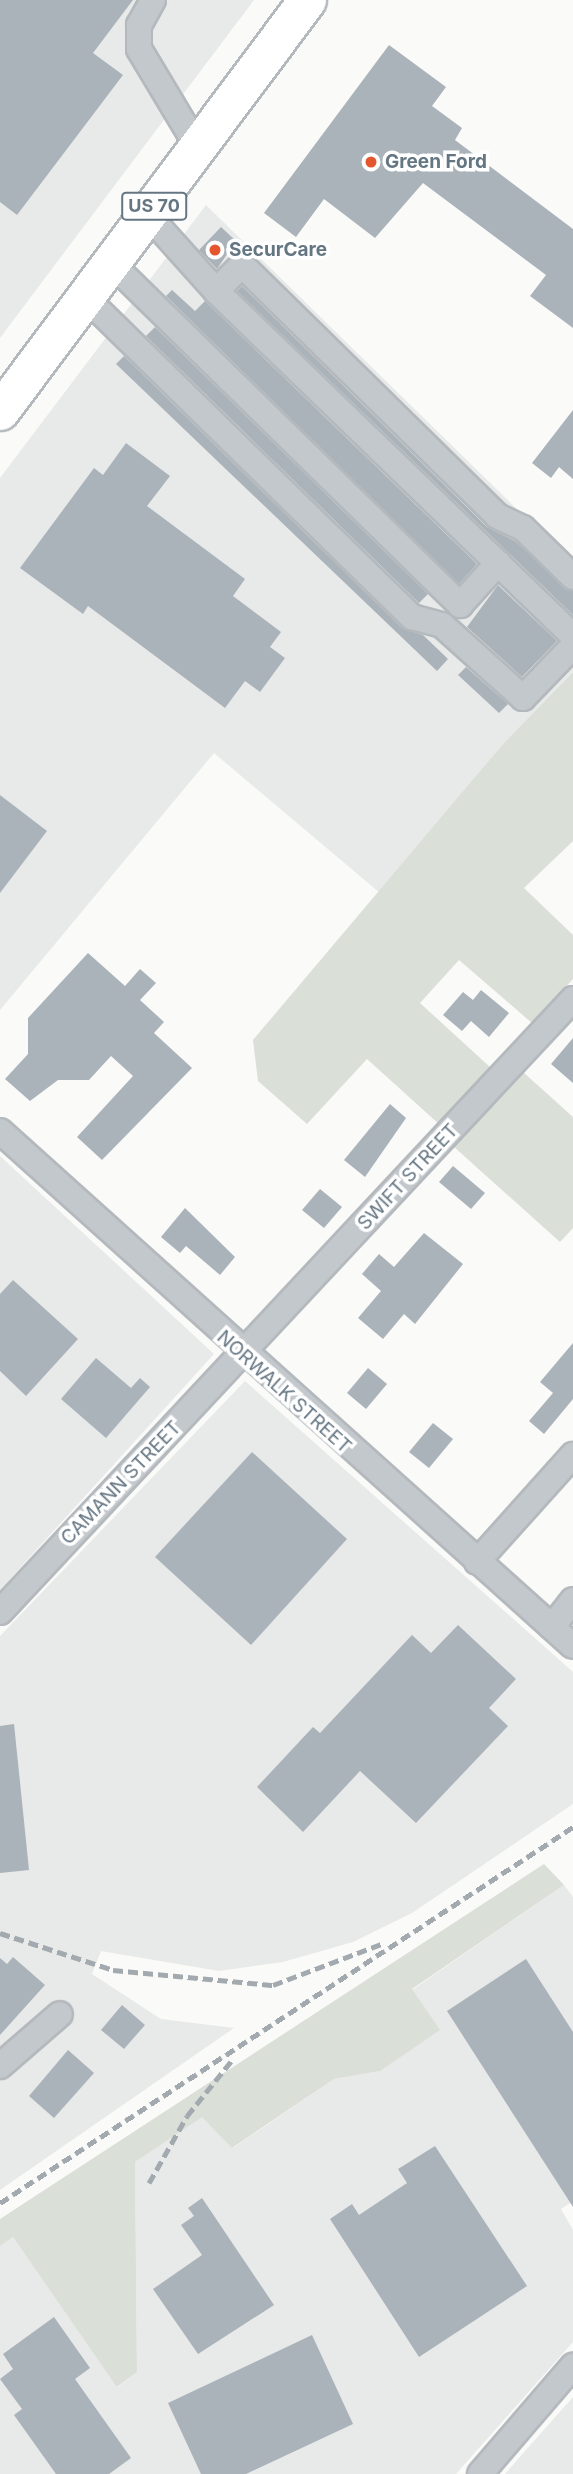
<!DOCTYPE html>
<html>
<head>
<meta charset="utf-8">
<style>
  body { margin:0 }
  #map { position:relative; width:573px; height:2474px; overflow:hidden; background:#fafaf8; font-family:Inter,sans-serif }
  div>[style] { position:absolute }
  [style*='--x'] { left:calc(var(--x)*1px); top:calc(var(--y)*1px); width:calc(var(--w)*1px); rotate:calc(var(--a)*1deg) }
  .built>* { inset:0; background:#e8e9e9 }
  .green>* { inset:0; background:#dadfd7 }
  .building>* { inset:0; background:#aab3b9 }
  .roads { filter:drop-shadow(2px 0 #b4b9bd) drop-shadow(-2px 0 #b4b9bd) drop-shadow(0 2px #b4b9bd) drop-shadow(0 -2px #b4b9bd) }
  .minor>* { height:24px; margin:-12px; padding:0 12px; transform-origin:12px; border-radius:12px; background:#c3c8cc }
  .highway>* { height:37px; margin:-18.5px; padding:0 18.5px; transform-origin:18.5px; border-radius:18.5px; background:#fff }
  .rail>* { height:5px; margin-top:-2.5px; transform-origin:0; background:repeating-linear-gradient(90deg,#a2aab0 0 10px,transparent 0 15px) }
  .dots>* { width:19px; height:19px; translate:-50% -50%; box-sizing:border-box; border:4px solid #fff; border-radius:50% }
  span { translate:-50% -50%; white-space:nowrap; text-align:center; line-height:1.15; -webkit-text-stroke:7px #fff; paint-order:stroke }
  .shield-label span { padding:2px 5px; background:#fff; border:2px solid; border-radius:5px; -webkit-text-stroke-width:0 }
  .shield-label { font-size:18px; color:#657683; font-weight:700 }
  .poi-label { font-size:19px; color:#657683; font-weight:700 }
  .left { translate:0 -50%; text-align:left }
  .street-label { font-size:19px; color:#657683 }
</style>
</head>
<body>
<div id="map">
  <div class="built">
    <div style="clip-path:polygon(0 0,254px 0,0 338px)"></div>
    <div style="clip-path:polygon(206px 205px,573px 564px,573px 672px,503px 744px,380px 893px,214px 753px,0 1010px,0 478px)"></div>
    <div style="clip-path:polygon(0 1156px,214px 1354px,0 1590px)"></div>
    <div style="clip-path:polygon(245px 1381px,573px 1672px,573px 1804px,412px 1913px,353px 1942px,283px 1962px,219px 1971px,101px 1951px,92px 1974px,161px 2019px,234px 2028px,0 2190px,0 1636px)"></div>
    <div style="clip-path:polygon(564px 1885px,573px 1897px,573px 2201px,561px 2209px,573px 2230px,573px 2342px,456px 2474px,0 2474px,0 2246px,13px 2237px,118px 2387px,137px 2372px,135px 2162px,202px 2116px,233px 2148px,334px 2079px,380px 2071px,412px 1990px)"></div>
    <div style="clip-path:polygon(573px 2397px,573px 2474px,505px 2474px,525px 2451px)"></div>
  </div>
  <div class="green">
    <div style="clip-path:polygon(573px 672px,573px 841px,524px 888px,573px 935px,573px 979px,532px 1023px,459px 960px,420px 1003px,491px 1068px,440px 1125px,367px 1059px,307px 1124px,258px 1081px,253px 1040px,503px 744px)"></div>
    <div style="clip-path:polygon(523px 1072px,573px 1117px,573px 1228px,560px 1242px,453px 1146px)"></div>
    <div style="clip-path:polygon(544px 1864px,564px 1885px,412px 1989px,440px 2030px,380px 2071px,334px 2079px,232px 2148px,202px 2117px,135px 2162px,137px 2372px,117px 2387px,13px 2237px,0 2246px,0 2219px)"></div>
  </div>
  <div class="building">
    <div style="clip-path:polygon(0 0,133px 0,93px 53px,123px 75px,17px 215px,0 202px)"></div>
    <div style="clip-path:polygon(389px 45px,446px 87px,432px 106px,462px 128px,455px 140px,573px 229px,573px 328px,530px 296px,546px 275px,423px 183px,375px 238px,324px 199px,296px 237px,264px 213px)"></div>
    <div style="clip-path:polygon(221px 227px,236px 241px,217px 269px,199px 250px)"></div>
    <div style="clip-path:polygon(242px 286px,487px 527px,515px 541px,573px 591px,573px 615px,237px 291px)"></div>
    <div style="clip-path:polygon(172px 290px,195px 311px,205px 301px,477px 564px,459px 584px,166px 296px)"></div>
    <div style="clip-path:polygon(155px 327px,428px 594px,419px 603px,146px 336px)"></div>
    <div style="clip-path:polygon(124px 356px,402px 628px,423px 635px,448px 659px,437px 671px,116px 364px)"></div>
    <div style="clip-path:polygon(573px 410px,573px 479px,559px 467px,551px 478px,532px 463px)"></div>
    <div style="clip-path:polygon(126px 443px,170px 476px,147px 506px,245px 579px,233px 596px,281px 632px,270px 647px,285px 658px,260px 692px,245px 681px,225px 708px,88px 606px,83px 614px,20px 568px,94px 468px,103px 475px)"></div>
    <div style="clip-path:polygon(498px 585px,557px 641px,522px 677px,467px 627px)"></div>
    <div style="clip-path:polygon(466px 667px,508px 704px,499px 713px,458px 675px)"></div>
    <div style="clip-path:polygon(0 795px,47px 831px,0 893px)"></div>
    <div style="clip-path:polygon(88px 953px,125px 986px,140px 969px,156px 983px,140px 1000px,164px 1022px,154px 1033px,192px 1068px,102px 1160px,77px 1137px,133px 1076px,111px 1056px,89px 1080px,58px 1080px,30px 1101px,5px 1079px,28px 1054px,28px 1018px)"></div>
    <div style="clip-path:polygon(481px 990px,509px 1013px,489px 1037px,471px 1021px,462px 1031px,443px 1015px,463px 992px,473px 1000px)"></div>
    <div style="clip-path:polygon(573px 1038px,573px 1083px,551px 1064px)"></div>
    <div style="clip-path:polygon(390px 1104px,406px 1118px,365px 1177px,344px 1160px)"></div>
    <div style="clip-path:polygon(453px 1166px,485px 1193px,471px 1209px,439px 1182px)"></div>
    <div style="clip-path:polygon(320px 1189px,342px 1207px,324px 1228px,302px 1210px)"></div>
    <div style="clip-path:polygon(185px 1208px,235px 1257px,220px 1275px,186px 1246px,180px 1253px,161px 1237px)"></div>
    <div style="clip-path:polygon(424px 1233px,463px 1264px,415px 1324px,404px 1314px,383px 1339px,358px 1318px,381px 1291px,362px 1274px,379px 1254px,394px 1267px)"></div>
    <div style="clip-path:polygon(13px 1280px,78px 1339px,26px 1396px,0 1371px,0 1294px)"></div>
    <div style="clip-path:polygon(573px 1343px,573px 1399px,544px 1434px,529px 1421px,553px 1393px,540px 1382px)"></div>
    <div style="clip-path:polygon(96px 1358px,131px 1388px,140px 1378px,150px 1387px,106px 1438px,61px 1399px)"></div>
    <div style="clip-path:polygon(368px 1368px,387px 1384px,366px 1409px,347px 1393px)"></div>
    <div style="clip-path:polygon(433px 1423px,453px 1439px,429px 1468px,409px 1452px)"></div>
    <div style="clip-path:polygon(252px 1452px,347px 1539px,251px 1645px,155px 1557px)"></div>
    <div style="clip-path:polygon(458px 1625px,516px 1679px,489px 1708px,508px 1726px,416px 1823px,360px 1771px,303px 1832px,257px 1787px,313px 1727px,320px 1733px,412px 1635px,431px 1653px)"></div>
    <div style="clip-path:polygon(14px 1724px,29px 1870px,0 1873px,0 1726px)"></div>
    <div style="clip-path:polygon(13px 1957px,45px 1985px,0 2035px,0 1958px,7px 1964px)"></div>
    <div style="clip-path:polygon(526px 1959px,573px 2032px,573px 2207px,447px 2011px)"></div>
    <div style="clip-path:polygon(122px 2005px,145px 2025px,124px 2049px,101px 2030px)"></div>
    <div style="clip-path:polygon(68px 2050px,94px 2073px,54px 2118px,29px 2096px)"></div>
    <div style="clip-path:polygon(435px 2146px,527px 2286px,419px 2357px,330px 2219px,352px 2204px,359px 2215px,407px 2183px,398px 2169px)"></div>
    <div style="clip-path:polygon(202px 2198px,274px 2305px,198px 2354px,153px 2289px,202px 2255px,181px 2225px,194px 2216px,188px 2208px)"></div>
    <div style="clip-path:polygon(54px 2317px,90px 2368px,75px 2379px,131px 2458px,109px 2474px,56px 2474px,14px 2415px,22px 2409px,0 2379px,13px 2369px,3px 2354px)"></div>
    <div style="clip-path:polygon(312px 2335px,353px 2424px,246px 2474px,201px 2474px,168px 2403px)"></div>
  </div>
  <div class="roads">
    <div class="minor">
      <div style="--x:153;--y:0;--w:29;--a:119"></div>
      <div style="--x:139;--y:25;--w:24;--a:90"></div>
      <div style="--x:139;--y:49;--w:113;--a:59.1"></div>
      <div style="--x:147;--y:214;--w:103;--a:48.1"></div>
      <div style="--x:216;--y:291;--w:496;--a:44"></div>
      <div style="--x:111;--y:263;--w:489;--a:44.4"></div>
      <div style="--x:460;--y:605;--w:57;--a:-47.9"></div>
      <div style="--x:216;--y:291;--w:37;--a:-45"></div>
      <div style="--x:242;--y:265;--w:358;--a:44.5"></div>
      <div style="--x:497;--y:516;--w:29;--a:25"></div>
      <div style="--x:523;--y:528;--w:70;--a:44.4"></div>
      <div style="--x:85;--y:297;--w:458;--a:44.4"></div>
      <div style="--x:412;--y:617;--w:31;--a:15"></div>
      <div style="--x:442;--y:625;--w:109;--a:42"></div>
      <div style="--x:523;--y:698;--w:72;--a:-46.1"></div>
      <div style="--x:0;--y:1131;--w:770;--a:41.95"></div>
      <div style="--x:477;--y:1562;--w:144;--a:-48.1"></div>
      <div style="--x:0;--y:1612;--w:839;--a:-46.93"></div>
      <div style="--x:552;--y:1627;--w:34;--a:-52"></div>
      <div style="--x:0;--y:2066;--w:79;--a:-40.9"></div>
      <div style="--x:480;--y:2474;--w:143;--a:-49.3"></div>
    </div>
    <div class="highway">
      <div style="--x:0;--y:411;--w:513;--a:-53.24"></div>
    </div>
  </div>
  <div class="rail">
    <div style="--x:0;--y:1933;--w:119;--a:18.1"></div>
    <div style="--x:113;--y:1970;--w:161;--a:5.4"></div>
    <div style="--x:273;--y:1985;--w:119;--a:-20.7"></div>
    <div style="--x:149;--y:2183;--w:77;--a:-60.4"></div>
    <div style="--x:187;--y:2116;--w:73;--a:-51.1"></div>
    <div style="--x:0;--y:2203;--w:685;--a:-33.27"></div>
  </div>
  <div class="dots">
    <div style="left:371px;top:162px;background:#e4572e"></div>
    <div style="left:215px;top:250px;background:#e4572e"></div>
  </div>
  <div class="shield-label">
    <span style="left:154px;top:206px">US 70</span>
  </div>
  <div class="poi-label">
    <span class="left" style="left:385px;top:162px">Green Ford</span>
    <span class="left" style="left:229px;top:250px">SecurCare</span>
  </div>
  <div class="street-label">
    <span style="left:408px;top:1177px;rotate:-47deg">SWIFT STREET</span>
    <span style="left:284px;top:1392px;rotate:42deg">NORWALK STREET</span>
    <span style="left:121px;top:1483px;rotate:-46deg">CAMANN STREET</span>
  </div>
</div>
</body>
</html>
